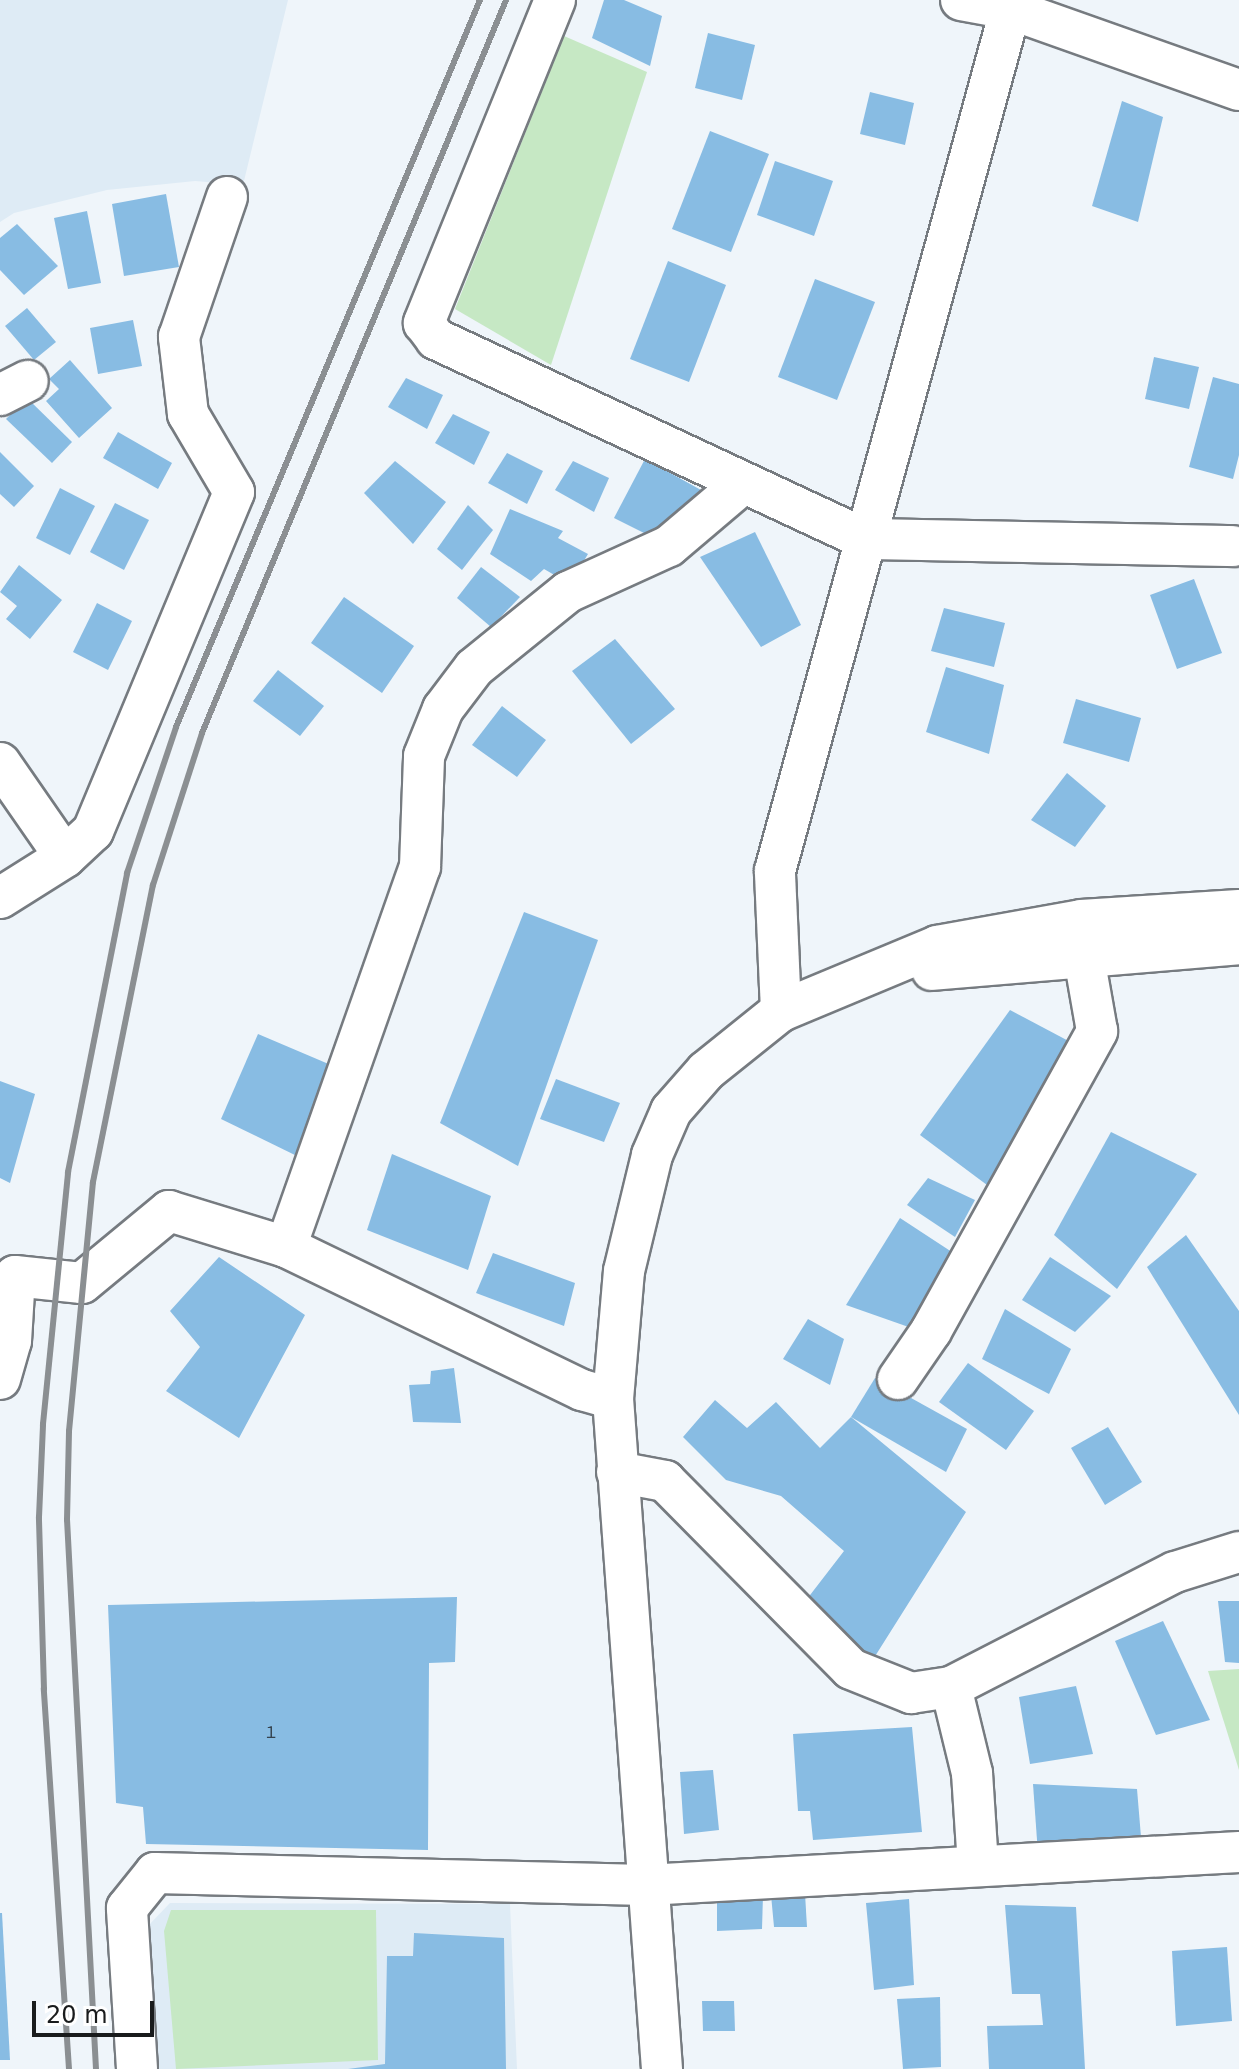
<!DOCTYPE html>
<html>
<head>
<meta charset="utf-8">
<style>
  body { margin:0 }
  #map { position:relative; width:1239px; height:2069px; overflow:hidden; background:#eff5fa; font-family:"DejaVu Sans","Noto Sans JP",sans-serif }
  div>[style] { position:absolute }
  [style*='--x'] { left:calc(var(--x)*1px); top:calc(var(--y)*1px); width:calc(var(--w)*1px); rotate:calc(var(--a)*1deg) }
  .built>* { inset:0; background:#deebf5 }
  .green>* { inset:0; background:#c6e8c4 }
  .building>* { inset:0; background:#88bce3 }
  .roads { filter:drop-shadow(2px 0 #767b80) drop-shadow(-2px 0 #767b80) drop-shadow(0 2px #767b80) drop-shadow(0 -2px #767b80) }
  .minor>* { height:40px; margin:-20px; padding:0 20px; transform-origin:20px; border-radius:20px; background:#fff }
  .rail>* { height:6px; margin:-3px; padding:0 3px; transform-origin:3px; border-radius:3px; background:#8b8f92 }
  span { translate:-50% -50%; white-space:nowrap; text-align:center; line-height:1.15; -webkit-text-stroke:7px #fff; paint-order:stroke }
  .number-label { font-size:16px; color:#35434e }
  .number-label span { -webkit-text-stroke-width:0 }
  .scale { position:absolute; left:32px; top:2001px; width:122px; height:36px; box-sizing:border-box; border:4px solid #191b1c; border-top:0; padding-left:10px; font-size:24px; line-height:28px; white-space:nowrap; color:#191b1c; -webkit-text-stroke:6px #fff; paint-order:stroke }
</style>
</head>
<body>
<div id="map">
  <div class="built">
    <div style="clip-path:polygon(0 0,288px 0,243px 185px,195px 181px,107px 190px,14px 213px,0 222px)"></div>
    <div style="clip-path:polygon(170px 1903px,510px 1904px,517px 2069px,152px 2069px,145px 1929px)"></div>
  </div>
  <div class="green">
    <div style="clip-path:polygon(564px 36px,647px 72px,551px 365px,455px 309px)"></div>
    <div style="clip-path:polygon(1239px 1669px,1239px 1770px,1208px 1671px)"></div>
    <div style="clip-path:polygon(171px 1910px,376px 1910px,378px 2060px,176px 2069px,164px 1931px)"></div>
  </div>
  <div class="building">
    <div style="clip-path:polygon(604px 0,624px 0,662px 16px,650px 66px,592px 38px)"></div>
    <div style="clip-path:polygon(708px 33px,755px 45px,742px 100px,695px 88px)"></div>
    <div style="clip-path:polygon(870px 92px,914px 103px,905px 145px,860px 134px)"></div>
    <div style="clip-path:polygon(1122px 101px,1163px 117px,1138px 222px,1092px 206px)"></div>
    <div style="clip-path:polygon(710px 131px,769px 154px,731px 252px,672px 229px)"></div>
    <div style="clip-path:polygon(775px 161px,833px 181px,814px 236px,757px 215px)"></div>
    <div style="clip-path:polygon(166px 194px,179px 267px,124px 276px,112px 204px)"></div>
    <div style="clip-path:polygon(87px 211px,101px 283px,68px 289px,54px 218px)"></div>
    <div style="clip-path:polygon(17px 224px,58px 266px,24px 295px,0 270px,0 238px)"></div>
    <div style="clip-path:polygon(668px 261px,726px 285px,689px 382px,630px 359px)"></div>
    <div style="clip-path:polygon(815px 279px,875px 302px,837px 400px,778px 377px)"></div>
    <div style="clip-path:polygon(27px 308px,56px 342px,34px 360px,5px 326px)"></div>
    <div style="clip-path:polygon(133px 320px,142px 366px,98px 374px,90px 328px)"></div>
    <div style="clip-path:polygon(1154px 357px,1199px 367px,1189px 409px,1145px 399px)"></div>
    <div style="clip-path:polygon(70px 360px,112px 408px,79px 438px,46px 401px,59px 389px,49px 379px)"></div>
    <div style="clip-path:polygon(1213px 377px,1239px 384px,1239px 455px,1233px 479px,1189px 467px)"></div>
    <div style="clip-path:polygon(406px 378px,443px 395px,427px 429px,388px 407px)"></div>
    <div style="clip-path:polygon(27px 398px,72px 442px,52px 463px,6px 419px)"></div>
    <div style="clip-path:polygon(453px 414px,490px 432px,474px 465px,435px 443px)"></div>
    <div style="clip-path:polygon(118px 432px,172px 463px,158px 489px,103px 458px)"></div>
    <div style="clip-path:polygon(0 452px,34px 486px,14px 507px,0 494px)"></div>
    <div style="clip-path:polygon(507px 453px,543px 471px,527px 504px,488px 483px)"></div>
    <div style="clip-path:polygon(645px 459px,710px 495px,656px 539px,614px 518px)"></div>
    <div style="clip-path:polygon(395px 461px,446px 502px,413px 544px,364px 493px)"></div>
    <div style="clip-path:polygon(573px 461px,609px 478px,594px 512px,555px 490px)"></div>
    <div style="clip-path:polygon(60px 488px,95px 506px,70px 555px,36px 538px)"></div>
    <div style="clip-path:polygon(115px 503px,149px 520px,124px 570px,90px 552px)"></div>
    <div style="clip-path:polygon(468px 505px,493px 530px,462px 570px,437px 549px)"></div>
    <div style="clip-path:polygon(510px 509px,563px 531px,558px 538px,588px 554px,570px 584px,544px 569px,531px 581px,490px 554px)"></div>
    <div style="clip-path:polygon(755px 532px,801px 625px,761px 647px,700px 557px)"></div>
    <div style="clip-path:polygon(19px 565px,62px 600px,30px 639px,6px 619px,17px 606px,0 592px)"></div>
    <div style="clip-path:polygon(481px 567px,520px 597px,491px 627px,457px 598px)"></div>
    <div style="clip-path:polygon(1194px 579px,1222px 653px,1177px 669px,1150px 595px)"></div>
    <div style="clip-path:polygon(344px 597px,414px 646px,382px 693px,311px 643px)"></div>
    <div style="clip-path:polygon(97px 603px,132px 621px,108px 670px,73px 652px)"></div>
    <div style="clip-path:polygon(944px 608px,1005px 623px,994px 667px,931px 651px)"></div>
    <div style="clip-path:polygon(615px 639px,675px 709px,631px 744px,572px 671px)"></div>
    <div style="clip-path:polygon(946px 667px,1004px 685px,989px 754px,926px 732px)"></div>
    <div style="clip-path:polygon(278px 670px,324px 706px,300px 736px,253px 701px)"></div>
    <div style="clip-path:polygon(1076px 699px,1141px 718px,1129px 762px,1063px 743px)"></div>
    <div style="clip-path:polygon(502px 706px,546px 740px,517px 777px,472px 745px)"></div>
    <div style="clip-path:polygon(1067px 773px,1106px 806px,1075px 847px,1031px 820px)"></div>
    <div style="clip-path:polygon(524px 912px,598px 940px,518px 1166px,440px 1123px)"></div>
    <div style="clip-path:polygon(1010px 1010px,1078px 1046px,987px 1185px,920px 1135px)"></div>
    <div style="clip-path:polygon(258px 1034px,338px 1068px,301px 1158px,221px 1119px)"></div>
    <div style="clip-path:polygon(556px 1079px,620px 1103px,604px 1142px,540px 1119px)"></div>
    <div style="clip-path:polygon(0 1081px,35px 1094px,10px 1183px,0 1178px)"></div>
    <div style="clip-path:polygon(1111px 1132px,1197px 1174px,1117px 1289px,1054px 1235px)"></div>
    <div style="clip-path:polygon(392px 1154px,491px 1196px,468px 1270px,367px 1230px)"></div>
    <div style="clip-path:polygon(928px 1178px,975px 1200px,955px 1237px,907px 1205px)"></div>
    <div style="clip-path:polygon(900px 1218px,958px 1256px,920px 1331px,846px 1305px)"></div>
    <div style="clip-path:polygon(1186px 1235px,1239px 1311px,1239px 1415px,1147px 1267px)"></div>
    <div style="clip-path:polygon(493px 1253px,575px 1283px,564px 1326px,476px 1293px)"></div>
    <div style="clip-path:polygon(219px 1257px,305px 1315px,239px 1438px,166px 1391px,200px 1347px,170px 1311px)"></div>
    <div style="clip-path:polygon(1050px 1257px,1111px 1296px,1075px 1332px,1022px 1300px)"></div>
    <div style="clip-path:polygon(1005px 1309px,1071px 1349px,1049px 1394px,982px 1359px)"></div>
    <div style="clip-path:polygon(808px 1319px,844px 1339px,830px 1385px,783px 1359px)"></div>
    <div style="clip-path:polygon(968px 1363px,1034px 1411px,1006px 1450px,939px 1402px)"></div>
    <div style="clip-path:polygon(454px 1368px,461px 1423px,413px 1422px,409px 1385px,430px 1384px,431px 1371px)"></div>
    <div style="clip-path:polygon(875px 1378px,967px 1429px,946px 1472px,851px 1417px)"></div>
    <div style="clip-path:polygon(715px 1400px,747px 1428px,776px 1402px,820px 1448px,851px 1417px,966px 1512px,867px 1669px,807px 1599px,844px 1551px,781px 1496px,726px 1480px,683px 1437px)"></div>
    <div style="clip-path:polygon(1108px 1427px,1142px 1482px,1105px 1505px,1071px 1448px)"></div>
    <div style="clip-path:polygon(457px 1597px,455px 1662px,429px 1663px,428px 1850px,146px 1844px,143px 1807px,116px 1803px,108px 1605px)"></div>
    <div style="clip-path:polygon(1218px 1601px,1239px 1601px,1239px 1663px,1225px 1662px)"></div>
    <div style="clip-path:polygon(1163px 1621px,1210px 1720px,1156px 1735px,1115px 1641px)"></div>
    <div style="clip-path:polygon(1076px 1686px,1093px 1754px,1030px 1764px,1019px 1697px)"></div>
    <div style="clip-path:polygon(912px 1727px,922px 1832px,813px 1840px,810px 1811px,798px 1811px,793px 1734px)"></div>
    <div style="clip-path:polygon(713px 1770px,719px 1830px,684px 1834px,680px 1772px)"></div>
    <div style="clip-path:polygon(1033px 1784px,1137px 1789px,1142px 1849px,1038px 1854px)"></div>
    <div style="clip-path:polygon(805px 1894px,807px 1927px,774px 1927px,771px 1895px)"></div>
    <div style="clip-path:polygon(763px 1895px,762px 1929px,717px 1931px,717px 1900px)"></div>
    <div style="clip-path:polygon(909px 1899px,914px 1985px,874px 1990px,866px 1903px)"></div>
    <div style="clip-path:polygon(1005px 1905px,1076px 1907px,1085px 2069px,989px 2069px,987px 2026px,1043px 2025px,1040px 1994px,1012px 1994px)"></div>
    <div style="clip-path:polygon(0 1913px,2px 1913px,10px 2060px,0 2060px)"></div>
    <div style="clip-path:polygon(414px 1933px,504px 1938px,506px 2069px,348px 2069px,385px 2064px,387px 1956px,413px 1956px)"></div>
    <div style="clip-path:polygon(1227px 1947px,1232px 2021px,1176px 2026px,1172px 1951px)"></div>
    <div style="clip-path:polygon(940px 1997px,941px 2067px,903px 2069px,897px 1999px)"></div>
    <div style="clip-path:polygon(702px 2001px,734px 2001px,735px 2031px,703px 2031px)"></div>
  </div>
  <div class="roads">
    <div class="minor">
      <div style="--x:555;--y:0;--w:349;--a:112.1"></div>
      <div style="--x:424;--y:323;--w:20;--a:53"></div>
      <div style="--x:436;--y:339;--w:473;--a:25"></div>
      <div style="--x:865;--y:539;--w:368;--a:1.1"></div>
      <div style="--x:961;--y:0;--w:50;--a:10.4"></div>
      <div style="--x:1010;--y:9;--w:243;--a:19.5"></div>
      <div style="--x:0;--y:395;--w:31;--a:-27"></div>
      <div style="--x:0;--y:763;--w:114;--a:55.3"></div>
      <div style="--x:0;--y:898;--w:77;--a:-32.2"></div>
      <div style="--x:65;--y:857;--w:38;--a:-43"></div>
      <div style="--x:93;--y:831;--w:367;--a:-67.4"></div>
      <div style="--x:234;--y:492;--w:91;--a:-120.5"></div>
      <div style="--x:188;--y:414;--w:78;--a:-96.7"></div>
      <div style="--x:179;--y:337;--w:148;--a:-71.1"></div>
      <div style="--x:932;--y:970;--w:308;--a:-4.8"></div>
      <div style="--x:781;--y:1011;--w:140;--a:-92.5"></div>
      <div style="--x:775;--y:871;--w:903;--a:-74.72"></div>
      <div style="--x:286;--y:1247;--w:403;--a:-70.6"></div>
      <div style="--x:420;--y:867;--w:111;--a:-87.9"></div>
      <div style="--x:424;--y:756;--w:51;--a:-68"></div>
      <div style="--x:443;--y:709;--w:51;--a:-52.9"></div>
      <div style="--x:474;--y:668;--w:121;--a:-39"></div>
      <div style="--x:568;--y:592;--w:111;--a:-24.5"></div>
      <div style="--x:669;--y:546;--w:94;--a:-40.3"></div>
      <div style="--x:0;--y:1379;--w:40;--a:-74"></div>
      <div style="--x:11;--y:1341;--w:65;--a:-86.5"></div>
      <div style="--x:15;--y:1276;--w:67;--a:6"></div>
      <div style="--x:82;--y:1283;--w:113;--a:-39.6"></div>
      <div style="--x:169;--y:1211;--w:122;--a:17.1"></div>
      <div style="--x:286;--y:1247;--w:329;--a:25.8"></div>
      <div style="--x:582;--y:1390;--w:32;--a:16"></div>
      <div style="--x:898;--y:1379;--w:58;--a:-55.5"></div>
      <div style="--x:931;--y:1331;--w:343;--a:-61"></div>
      <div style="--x:1097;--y:1031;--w:75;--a:-100"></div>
      <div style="--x:617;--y:1472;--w:49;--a:10.6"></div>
      <div style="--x:665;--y:1481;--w:264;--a:45.3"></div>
      <div style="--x:851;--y:1669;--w:65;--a:21.8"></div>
      <div style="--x:911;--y:1693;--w:40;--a:-8.5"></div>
      <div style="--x:951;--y:1687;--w:252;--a:-27.2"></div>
      <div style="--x:1175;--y:1572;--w:67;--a:-17.4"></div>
      <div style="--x:951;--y:1687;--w:89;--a:76.3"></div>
      <div style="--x:972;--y:1773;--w:92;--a:86.3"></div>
      <div style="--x:137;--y:2069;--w:161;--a:-93.6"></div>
      <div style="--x:127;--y:1908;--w:45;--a:-51.3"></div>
      <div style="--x:155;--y:1873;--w:491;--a:1.4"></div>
      <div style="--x:646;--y:1885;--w:594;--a:-3.19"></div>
      <div style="--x:662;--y:2069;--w:672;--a:-94.18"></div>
      <div style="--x:613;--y:1399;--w:128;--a:-85.1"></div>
      <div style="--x:624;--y:1271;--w:119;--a:-76.4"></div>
      <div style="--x:652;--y:1155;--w:48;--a:-66.6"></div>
      <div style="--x:671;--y:1111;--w:53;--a:-48.8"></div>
      <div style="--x:706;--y:1071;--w:96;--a:-38.7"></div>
      <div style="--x:781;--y:1011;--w:169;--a:-22.6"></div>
      <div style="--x:937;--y:946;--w:146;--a:-10.2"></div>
      <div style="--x:1081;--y:920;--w:158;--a:-3.6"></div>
    </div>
  </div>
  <div class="rail">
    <div style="--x:69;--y:2069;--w:381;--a:-93.8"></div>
    <div style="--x:44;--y:1689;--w:172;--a:-91.7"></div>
    <div style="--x:39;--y:1517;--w:93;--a:-87.5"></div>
    <div style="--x:43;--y:1424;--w:253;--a:-84.3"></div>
    <div style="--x:68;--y:1172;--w:305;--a:-78.8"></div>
    <div style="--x:127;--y:873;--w:154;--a:-71.4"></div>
    <div style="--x:176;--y:727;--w:788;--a:-67.31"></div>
    <div style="--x:96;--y:2069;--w:550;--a:-93.02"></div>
    <div style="--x:67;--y:1520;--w:89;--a:-88.7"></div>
    <div style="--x:69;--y:1431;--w:250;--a:-84.5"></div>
    <div style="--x:93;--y:1182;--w:303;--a:-78.6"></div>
    <div style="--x:153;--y:885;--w:160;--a:-72.1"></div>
    <div style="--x:202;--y:733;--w:794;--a:-67.47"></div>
  </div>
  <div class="number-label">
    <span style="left:271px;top:1733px">１</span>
  </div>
  <div class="scale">20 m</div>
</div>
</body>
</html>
